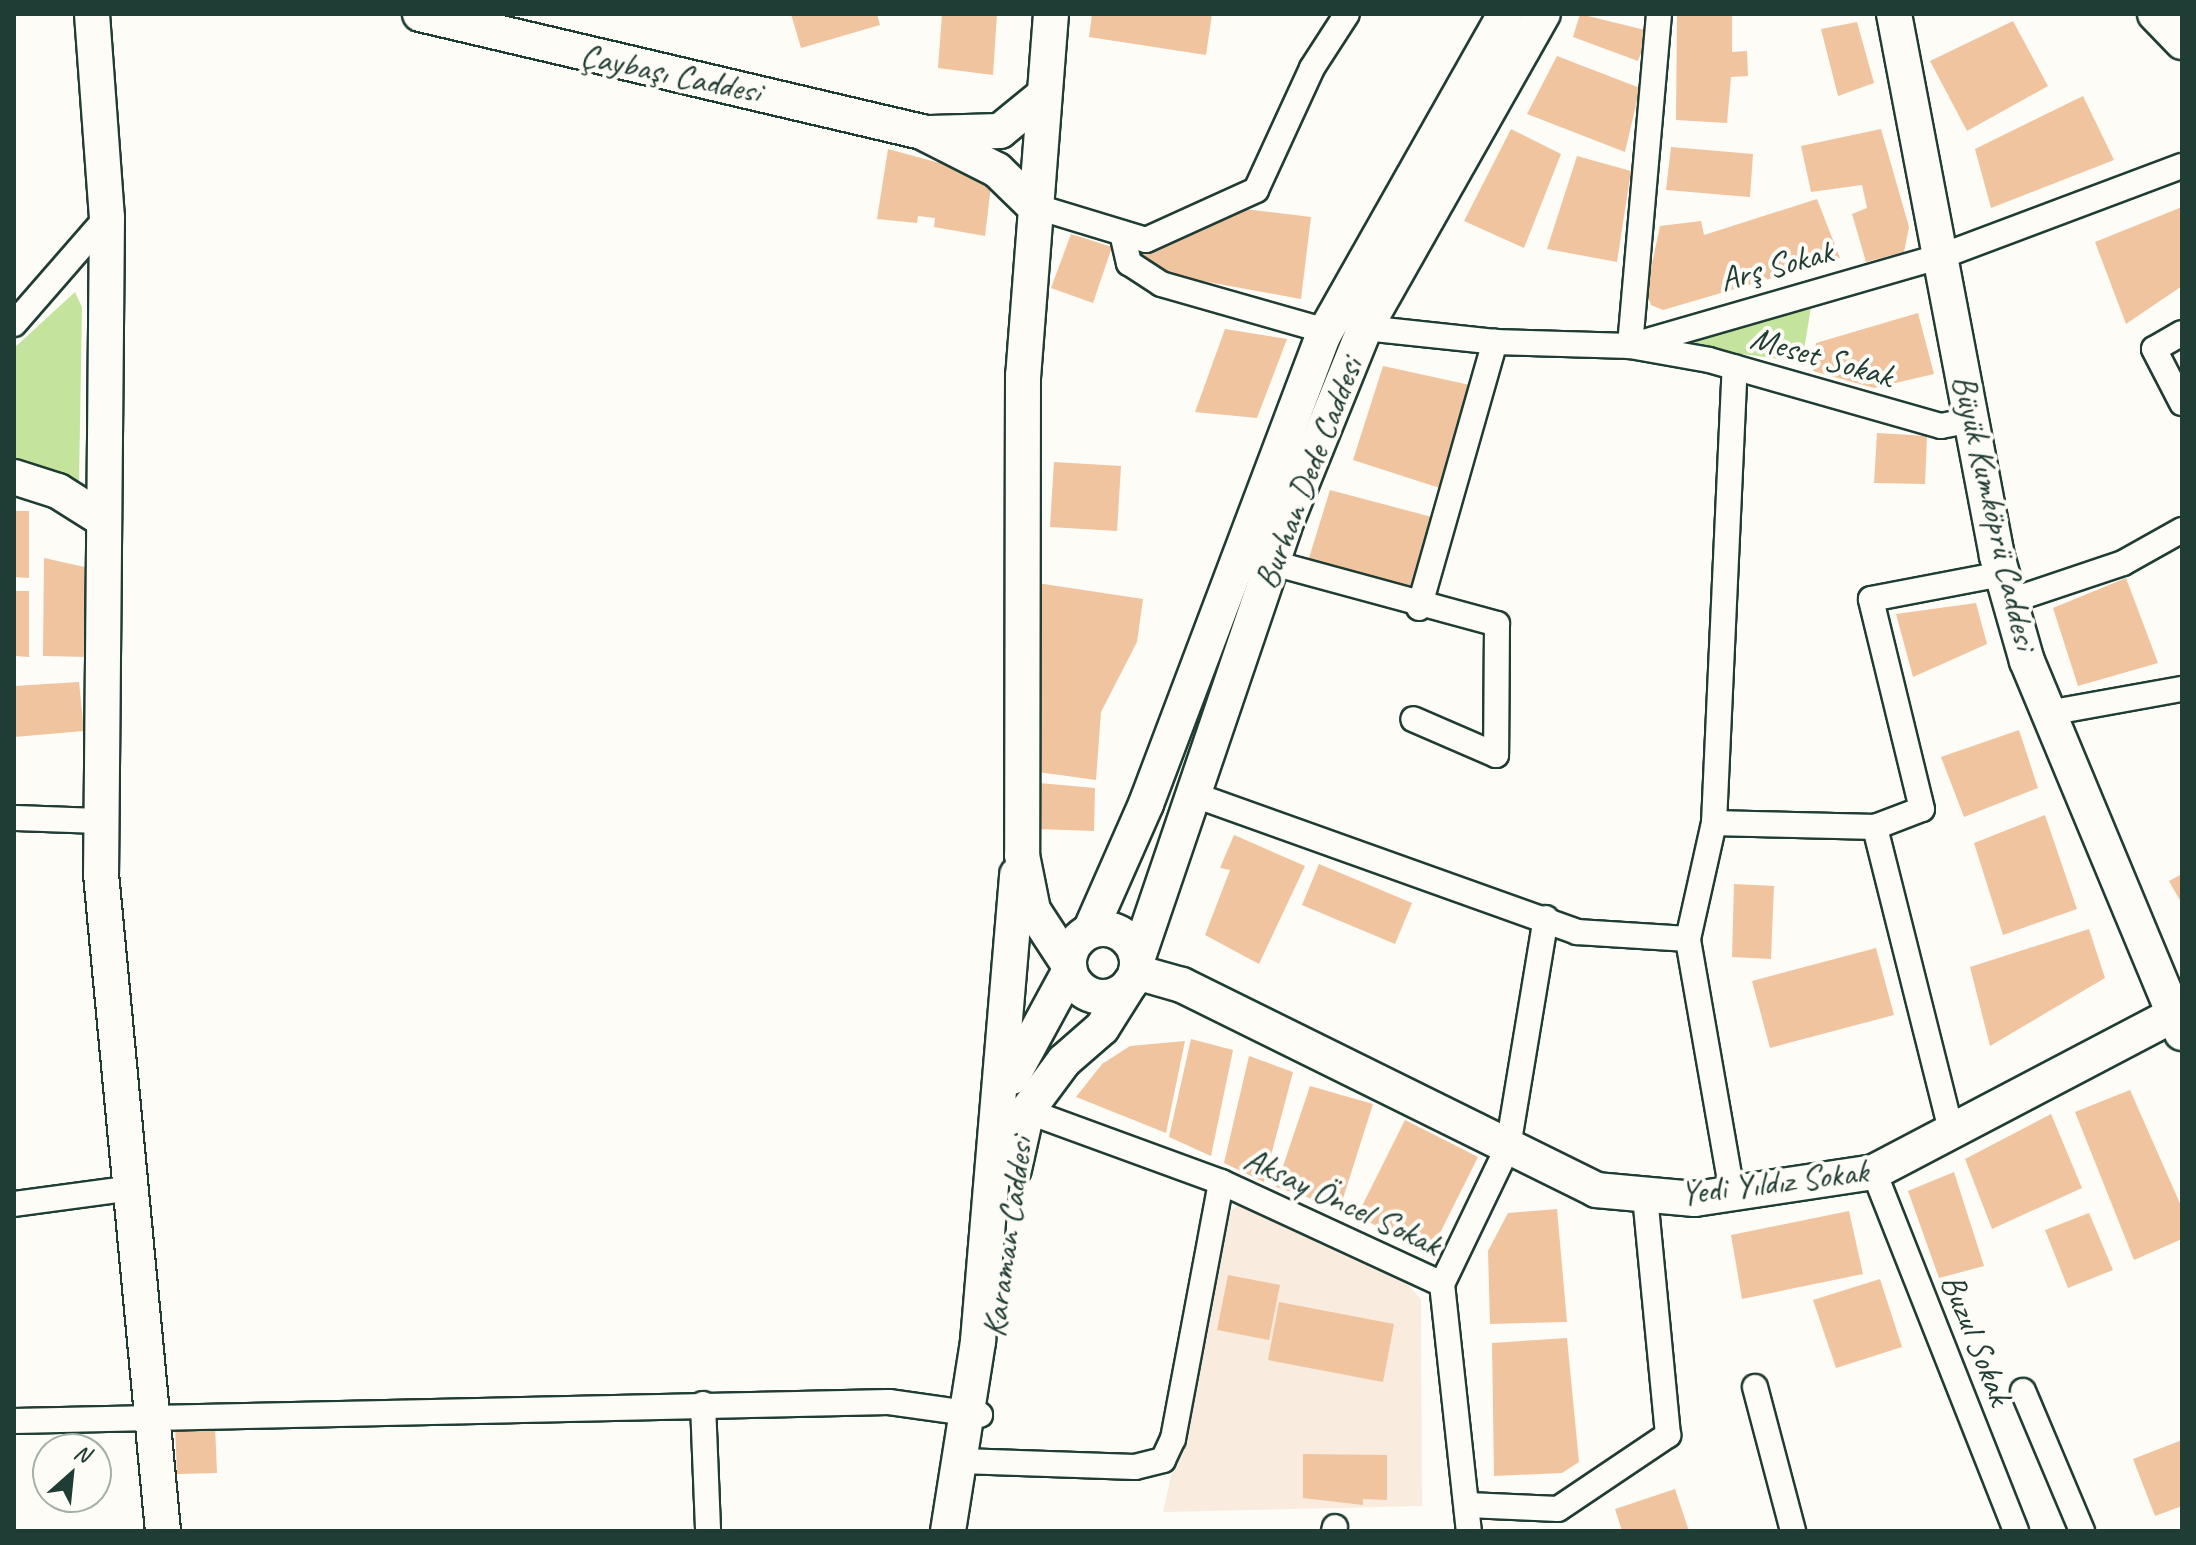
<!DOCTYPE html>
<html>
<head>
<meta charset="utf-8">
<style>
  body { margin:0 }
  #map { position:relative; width:2196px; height:1545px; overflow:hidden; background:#fdfcf7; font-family:Caveat,sans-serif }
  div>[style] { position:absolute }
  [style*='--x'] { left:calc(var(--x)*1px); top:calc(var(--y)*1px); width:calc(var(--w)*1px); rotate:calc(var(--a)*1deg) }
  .built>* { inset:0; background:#f9ebdd }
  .green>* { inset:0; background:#c4e49d }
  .building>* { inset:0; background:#f1c4a0 }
  .roads { filter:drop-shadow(2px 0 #1f3d34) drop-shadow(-2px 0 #1f3d34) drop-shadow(0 2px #1f3d34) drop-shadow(0 -2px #1f3d34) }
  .street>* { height:24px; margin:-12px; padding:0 12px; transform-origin:12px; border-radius:12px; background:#fdfcf7 }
  .secondary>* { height:34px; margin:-17px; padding:0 17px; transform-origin:17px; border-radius:17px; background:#fdfcf7 }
  .secondary>.ring { margin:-17px; padding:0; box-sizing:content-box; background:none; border:34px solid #fdfcf7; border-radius:50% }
  span { translate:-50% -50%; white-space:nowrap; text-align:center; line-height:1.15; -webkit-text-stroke:8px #fdfcf7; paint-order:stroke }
  .street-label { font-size:34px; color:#1f3d34 }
  .frame { position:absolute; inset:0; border:16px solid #1f3d34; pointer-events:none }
  .north { position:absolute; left:32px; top:1433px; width:80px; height:80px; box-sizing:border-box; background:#fdfcf7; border:2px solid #a4b0a9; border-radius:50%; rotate:27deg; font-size:22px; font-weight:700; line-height:32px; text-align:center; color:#1f3d34 }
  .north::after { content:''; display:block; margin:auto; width:28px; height:36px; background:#1f3d34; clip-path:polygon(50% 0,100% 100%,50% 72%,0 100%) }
</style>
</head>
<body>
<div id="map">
  <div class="built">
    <div style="clip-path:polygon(1240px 1203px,1403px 1279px,1421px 1299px,1422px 1506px,1163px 1512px,1229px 1213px)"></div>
  </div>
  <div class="green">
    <div style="clip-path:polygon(75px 292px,82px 307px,79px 483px,14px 465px,14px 348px)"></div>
    <div style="clip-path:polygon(1812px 301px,1802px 362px,1688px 347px,1684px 338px)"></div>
  </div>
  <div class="building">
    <div style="clip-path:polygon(791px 14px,877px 14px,880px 25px,801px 48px)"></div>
    <div style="clip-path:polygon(942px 14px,997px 14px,993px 75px,938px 68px)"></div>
    <div style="clip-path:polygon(1092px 14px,1212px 14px,1206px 55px,1089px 37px)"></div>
    <div style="clip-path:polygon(1580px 14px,1649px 31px,1638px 61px,1573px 37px)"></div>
    <div style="clip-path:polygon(1677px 14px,1732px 14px,1732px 52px,1747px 51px,1748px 76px,1731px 77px,1727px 123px,1676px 120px)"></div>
    <div style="clip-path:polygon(2013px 21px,2048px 86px,1967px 131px,1930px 61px)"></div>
    <div style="clip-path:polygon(1857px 22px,1874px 83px,1838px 96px,1821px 29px)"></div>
    <div style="clip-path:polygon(1557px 56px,1640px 88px,1625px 152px,1527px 114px)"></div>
    <div style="clip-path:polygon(2083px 96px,2114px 160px,1991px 208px,1975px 149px)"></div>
    <div style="clip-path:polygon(1511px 129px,1561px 154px,1524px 248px,1464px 221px)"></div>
    <div style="clip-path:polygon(1881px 129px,1909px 227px,1904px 252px,1866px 262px,1852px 214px,1867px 208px,1862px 185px,1811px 192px,1801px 146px)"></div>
    <div style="clip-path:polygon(1671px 147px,1753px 154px,1750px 197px,1666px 190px)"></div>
    <div style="clip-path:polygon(888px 149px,980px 174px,979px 182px,991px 186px,985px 236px,934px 227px,935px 218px,918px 216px,917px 223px,877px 219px)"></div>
    <div style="clip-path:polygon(1577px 156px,1631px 171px,1617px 262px,1547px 249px)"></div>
    <div style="clip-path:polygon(1817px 199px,1840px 258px,1663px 310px,1651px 305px,1646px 292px,1660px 226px,1701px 221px,1704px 235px)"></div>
    <div style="clip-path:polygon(2182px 207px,2182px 286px,2126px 324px,2095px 242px)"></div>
    <div style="clip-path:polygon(1236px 208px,1311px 217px,1301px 299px,1153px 272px,1137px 251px)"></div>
    <div style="clip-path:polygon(1071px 234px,1112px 247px,1093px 303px,1051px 288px)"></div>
    <div style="clip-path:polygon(1918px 313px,1934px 374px,1874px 388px,1813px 371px,1816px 343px)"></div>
    <div style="clip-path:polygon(1225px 329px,1287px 339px,1257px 418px,1195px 412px)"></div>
    <div style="clip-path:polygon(1383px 366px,1479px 387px,1449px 491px,1353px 460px)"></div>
    <div style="clip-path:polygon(1877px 433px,1927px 436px,1925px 484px,1874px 483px)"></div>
    <div style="clip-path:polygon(1054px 462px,1121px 466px,1117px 531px,1050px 527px)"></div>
    <div style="clip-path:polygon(1330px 490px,1443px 520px,1419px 600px,1305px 571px)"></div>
    <div style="clip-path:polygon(14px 511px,29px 511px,29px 578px,14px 577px)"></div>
    <div style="clip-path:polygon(44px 558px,89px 568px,87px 657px,43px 656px)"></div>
    <div style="clip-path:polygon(2126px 578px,2158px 663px,2078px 686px,2053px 608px)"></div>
    <div style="clip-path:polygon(1037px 583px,1143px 599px,1137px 642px,1101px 712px,1096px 780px,1038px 772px)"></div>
    <div style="clip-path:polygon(14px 591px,29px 591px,29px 657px,14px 656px)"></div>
    <div style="clip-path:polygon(1976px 603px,1987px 644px,1913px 677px,1896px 614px)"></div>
    <div style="clip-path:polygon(79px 682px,84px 731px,14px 737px,14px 686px)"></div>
    <div style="clip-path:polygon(2019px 730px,2038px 788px,1964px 817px,1941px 757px)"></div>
    <div style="clip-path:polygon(1039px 783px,1095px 788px,1094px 831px,1037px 829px)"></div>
    <div style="clip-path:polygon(2045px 815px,2077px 909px,2003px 935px,1974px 843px)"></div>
    <div style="clip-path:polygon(1234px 835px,1305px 866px,1259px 964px,1205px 935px,1230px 870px,1220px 868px)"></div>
    <div style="clip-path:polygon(1319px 864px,1412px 903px,1395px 944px,1302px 905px)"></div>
    <div style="clip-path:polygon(2182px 874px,2182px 904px,2169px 881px)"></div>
    <div style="clip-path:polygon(1734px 884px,1774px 886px,1771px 959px,1732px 957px)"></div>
    <div style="clip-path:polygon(2089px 929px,2105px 978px,1990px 1046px,1970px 967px)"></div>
    <div style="clip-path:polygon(1876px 948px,1894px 1015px,1770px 1048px,1752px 981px)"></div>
    <div style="clip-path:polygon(1191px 1039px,1233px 1050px,1211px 1156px,1169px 1137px)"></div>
    <div style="clip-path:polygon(1185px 1041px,1166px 1133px,1076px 1097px,1102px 1064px,1130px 1046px)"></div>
    <div style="clip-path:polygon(1249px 1056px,1293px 1072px,1264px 1182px,1224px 1163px)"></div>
    <div style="clip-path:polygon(1310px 1086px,1373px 1104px,1340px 1208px,1276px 1187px)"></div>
    <div style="clip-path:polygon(2130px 1090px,2182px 1208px,2182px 1239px,2134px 1260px,2075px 1112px)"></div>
    <div style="clip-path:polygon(2051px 1114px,2082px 1188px,1992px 1229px,1965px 1159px)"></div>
    <div style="clip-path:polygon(1405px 1120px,1478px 1157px,1430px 1253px,1357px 1216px)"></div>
    <div style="clip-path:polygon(1954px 1172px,1984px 1266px,1939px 1278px,1908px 1191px)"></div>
    <div style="clip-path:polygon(1557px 1209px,1567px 1322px,1490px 1324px,1488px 1251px,1508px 1213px)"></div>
    <div style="clip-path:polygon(1849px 1211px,1863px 1274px,1742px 1299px,1731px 1235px)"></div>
    <div style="clip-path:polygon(2089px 1213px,2113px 1270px,2068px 1288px,2045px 1230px)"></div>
    <div style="clip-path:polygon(1228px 1275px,1280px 1285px,1269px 1340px,1217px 1330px)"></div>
    <div style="clip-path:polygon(1880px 1279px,1902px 1347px,1836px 1368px,1813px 1300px)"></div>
    <div style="clip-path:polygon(1279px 1302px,1394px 1324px,1383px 1382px,1268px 1360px)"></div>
    <div style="clip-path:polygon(1567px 1338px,1579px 1462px,1562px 1473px,1494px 1476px,1492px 1343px)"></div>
    <div style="clip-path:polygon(215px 1425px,217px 1473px,177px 1474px,175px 1426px)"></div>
    <div style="clip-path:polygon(2182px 1440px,2182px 1506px,2155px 1516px,2133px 1459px)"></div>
    <div style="clip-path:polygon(1303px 1454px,1387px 1455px,1387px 1500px,1363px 1499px,1363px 1505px,1303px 1498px)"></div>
    <div style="clip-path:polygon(1675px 1489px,1689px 1531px,1622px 1531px,1615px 1509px)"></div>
  </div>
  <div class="roads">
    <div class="street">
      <div style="--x:1659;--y:14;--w:333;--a:95"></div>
      <div style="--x:1630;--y:346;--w:325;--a:-16.1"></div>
      <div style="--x:1942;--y:256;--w:256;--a:-20.6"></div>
      <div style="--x:1034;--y:206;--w:117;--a:16.9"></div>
      <div style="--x:1146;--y:240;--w:121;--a:-24.4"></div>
      <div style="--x:1256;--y:190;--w:134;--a:-65.3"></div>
      <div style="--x:1312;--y:68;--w:64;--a:-57.1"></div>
      <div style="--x:1122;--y:233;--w:31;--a:77"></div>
      <div style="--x:1129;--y:263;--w:38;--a:33"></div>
      <div style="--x:1161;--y:284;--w:172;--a:15.9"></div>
      <div style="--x:14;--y:324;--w:142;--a:-49"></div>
      <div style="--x:1365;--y:328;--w:131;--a:6.1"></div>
      <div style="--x:1495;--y:342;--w:135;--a:1.7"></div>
      <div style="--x:1630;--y:346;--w:80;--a:10"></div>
      <div style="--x:1709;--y:360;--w:241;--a:15.9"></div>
      <div style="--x:1941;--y:426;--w:32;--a:-11"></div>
      <div style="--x:2182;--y:333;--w:32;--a:150"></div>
      <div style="--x:2154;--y:349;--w:61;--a:62.6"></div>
      <div style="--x:1273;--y:563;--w:232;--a:15.2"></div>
      <div style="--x:1497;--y:624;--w:131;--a:90.4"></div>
      <div style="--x:1496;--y:755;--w:90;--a:-156.6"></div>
      <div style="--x:2010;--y:601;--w:119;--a:-18.6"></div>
      <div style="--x:2123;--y:563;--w:68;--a:-29.2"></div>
      <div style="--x:1419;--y:608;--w:277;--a:-74.1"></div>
      <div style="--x:2048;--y:713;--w:136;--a:-10.2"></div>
      <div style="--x:1192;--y:794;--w:409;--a:19.7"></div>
      <div style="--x:1577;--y:932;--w:111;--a:3.6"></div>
      <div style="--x:14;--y:818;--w:87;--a:2"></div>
      <div style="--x:1714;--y:823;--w:161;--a:1.4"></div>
      <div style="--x:1027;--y:1111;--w:207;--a:20.1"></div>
      <div style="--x:1221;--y:1182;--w:243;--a:24.8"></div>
      <div style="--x:1442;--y:1284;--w:248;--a:83.8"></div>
      <div style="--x:1952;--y:1134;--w:317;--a:-104.1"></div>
      <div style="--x:1875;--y:827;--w:50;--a:-21"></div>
      <div style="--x:1922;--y:809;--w:216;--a:-103.7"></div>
      <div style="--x:1871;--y:599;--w:133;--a:-10.8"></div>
      <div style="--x:1874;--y:1172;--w:386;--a:68.4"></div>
      <div style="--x:1732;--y:1192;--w:257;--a:-99.9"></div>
      <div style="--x:1688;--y:939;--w:119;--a:-77.4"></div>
      <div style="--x:1714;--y:823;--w:456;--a:-87.4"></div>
      <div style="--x:14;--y:1204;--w:120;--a:-7.7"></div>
      <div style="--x:1442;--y:1284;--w:152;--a:-64.3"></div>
      <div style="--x:1508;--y:1147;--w:232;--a:-80.6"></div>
      <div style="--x:1755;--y:1387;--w:149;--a:75.2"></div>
      <div style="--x:2023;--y:1391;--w:152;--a:67.1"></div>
      <div style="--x:703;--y:1404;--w:127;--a:87.7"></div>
      <div style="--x:14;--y:1421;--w:875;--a:-1.24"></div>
      <div style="--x:889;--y:1402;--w:92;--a:8.1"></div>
      <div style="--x:961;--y:1461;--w:174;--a:2"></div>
      <div style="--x:1135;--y:1467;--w:29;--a:-14"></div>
      <div style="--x:1163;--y:1460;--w:23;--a:-65"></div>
      <div style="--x:1173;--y:1439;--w:261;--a:-79.4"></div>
      <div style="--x:1468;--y:1505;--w:90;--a:2.5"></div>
      <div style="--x:1558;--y:1509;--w:133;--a:-33.9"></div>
      <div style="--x:1668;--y:1435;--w:242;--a:-95.5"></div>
      <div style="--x:1334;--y:1531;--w:4;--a:-76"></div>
    </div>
    <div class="secondary">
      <div style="--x:92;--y:14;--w:204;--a:85.8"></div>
      <div style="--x:107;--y:217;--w:657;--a:90.52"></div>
      <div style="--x:101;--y:874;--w:660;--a:84.61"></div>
      <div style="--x:420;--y:14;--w:516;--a:13.23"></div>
      <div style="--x:922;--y:132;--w:84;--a:26.9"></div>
      <div style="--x:997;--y:170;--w:52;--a:44.2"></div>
      <div style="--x:1051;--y:14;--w:362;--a:94.4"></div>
      <div style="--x:1023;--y:375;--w:480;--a:90.1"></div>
      <div style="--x:1022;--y:855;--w:56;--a:78.7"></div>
      <div style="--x:1033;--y:910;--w:66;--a:56.8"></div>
      <div style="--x:1894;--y:14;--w:552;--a:79.24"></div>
      <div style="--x:1997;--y:556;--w:109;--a:74.1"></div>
      <div style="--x:2027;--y:661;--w:403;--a:67.4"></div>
      <div style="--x:2155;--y:14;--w:39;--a:46"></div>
      <div style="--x:930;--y:133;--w:70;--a:-1.6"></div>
      <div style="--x:1000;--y:131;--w:57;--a:-39.3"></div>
      <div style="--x:14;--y:477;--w:46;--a:17.7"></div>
      <div style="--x:58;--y:491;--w:54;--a:32.2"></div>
      <div class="ring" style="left:1069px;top:929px;width:34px;height:34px"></div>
      <div style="--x:1090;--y:931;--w:139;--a:-66.2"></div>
      <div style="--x:1146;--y:804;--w:500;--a:-69.28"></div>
      <div style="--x:1323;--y:336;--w:370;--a:-60.5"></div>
      <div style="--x:1137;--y:960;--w:457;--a:-71.2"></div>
      <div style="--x:1284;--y:527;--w:215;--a:-67.9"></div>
      <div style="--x:1365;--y:328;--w:361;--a:-60.5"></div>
      <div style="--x:1136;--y:972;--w:48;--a:15.8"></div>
      <div style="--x:1182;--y:985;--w:462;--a:26.3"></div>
      <div style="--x:1596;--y:1190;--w:99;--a:5.2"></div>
      <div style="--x:1695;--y:1199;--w:181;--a:-8.6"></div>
      <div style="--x:1874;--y:1172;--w:348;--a:-27.7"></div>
      <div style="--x:1012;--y:1077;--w:119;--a:-61.5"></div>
      <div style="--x:1014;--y:1169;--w:59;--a:-77.4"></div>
      <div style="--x:1027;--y:1111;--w:62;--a:-53.5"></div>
      <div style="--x:1064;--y:1061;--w:50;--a:-41"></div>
      <div style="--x:1102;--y:1028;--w:54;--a:-57.8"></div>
      <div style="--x:948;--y:1531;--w:192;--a:-81"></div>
      <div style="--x:978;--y:1341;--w:468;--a:-85.2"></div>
    </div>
  </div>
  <div class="street-label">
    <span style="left:671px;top:73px;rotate:12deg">Çaybaşı Caddesi</span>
    <span style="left:1776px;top:265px;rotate:-15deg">Arş Sokak</span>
    <span style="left:1822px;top:356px;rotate:16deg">Meset Sokak</span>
    <span style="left:1308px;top:473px;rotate:-69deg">Burhan Dede Caddesi</span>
    <span style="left:1995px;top:512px;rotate:77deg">Büyük Kumköprü Caddesi</span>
    <span style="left:1774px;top:1182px;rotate:-7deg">Yedi Yıldız Sokak</span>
    <span style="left:1343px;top:1201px;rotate:25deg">Aksay Öncel Sokak</span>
    <span style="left:1007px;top:1237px;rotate:-82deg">Karaman Caddesi</span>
    <span style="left:1977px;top:1339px;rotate:68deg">Buzul Sokak</span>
  </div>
  <div class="frame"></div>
  <div class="north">N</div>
</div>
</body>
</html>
